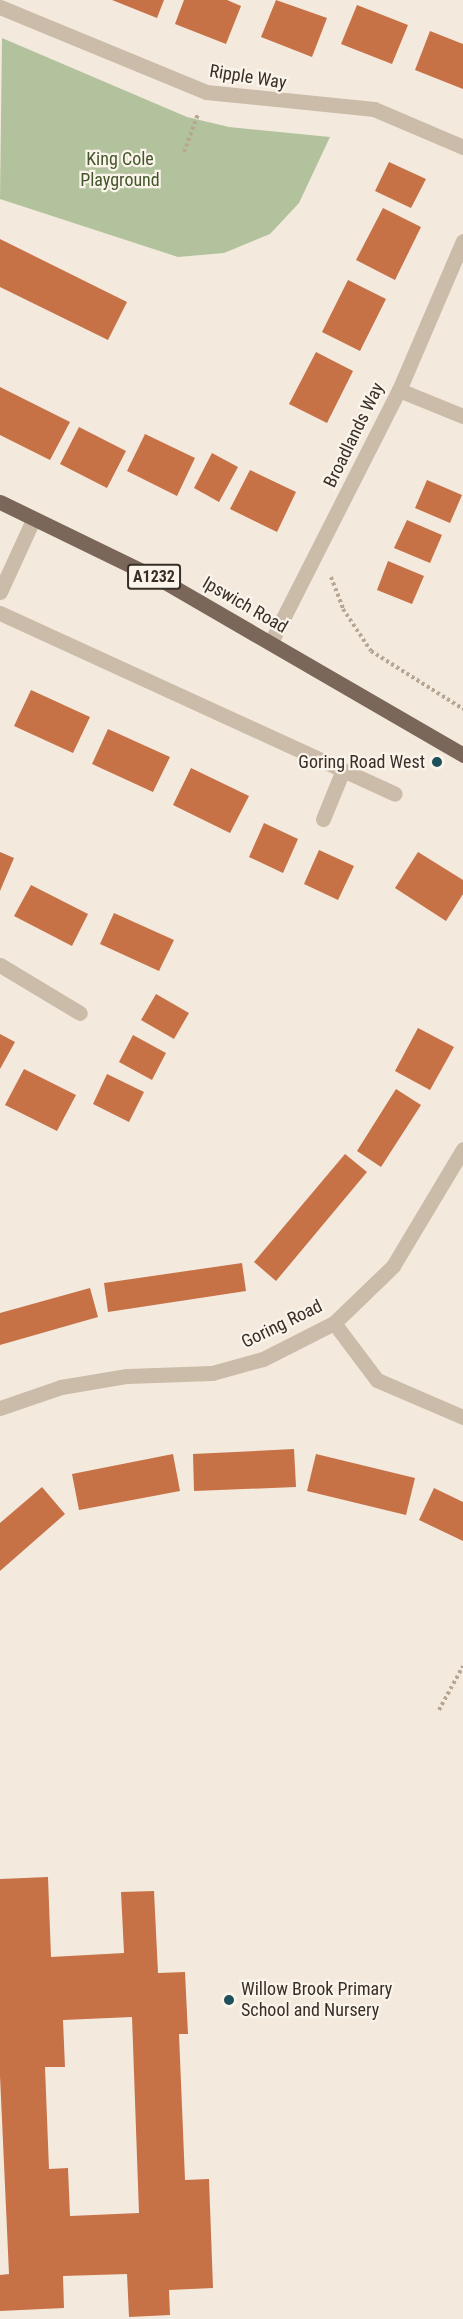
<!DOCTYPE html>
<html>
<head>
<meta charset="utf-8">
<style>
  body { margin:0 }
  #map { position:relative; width:463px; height:2319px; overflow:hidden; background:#f3eadd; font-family:"Roboto Condensed",sans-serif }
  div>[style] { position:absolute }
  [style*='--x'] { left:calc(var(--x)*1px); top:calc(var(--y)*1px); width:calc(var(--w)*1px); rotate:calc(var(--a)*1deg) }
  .green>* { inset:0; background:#b2c29d }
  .building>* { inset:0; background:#c77147 }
  .path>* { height:4px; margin-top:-2px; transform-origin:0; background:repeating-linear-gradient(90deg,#b7a693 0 3px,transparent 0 6px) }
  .minor>* { height:15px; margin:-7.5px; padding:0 7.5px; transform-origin:7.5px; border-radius:7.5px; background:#cbbba9 }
  .major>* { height:15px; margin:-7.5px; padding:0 7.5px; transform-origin:7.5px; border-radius:7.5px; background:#7a675a }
  .dots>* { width:16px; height:16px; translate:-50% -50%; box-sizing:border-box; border:3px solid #faf4ea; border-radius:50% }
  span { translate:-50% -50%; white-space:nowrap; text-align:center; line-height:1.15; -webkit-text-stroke:4.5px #faf4ea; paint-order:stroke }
  .shield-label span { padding:2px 4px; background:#faf4ea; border:2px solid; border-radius:4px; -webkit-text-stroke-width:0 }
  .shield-label { font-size:16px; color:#382f29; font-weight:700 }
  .street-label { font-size:18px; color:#382f29 }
  .park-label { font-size:18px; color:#44572c }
  .poi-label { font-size:18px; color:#382f29 }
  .right { translate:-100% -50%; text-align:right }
  .left { translate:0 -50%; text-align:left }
</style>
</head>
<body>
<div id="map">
  <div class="green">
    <div style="clip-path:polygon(2px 38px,187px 117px,229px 127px,330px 137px,299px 203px,270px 234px,224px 253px,178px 257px,0 199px)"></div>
  </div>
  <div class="building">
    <div style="clip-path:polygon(112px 0,164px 0,157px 18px)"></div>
    <div style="clip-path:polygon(184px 0,227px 0,241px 6px,226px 44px,175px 24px)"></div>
    <div style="clip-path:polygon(276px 0,327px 18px,312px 57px,261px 37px)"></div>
    <div style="clip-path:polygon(357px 5px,408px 25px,392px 64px,341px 44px)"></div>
    <div style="clip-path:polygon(430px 31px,463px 44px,463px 89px,415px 70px)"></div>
    <div style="clip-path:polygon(389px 162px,426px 179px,411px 208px,375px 191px)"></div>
    <div style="clip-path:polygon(383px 208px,421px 227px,395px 280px,356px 260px)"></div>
    <div style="clip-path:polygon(0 239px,127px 302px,108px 340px,0 287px)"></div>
    <div style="clip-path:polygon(348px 280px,386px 299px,360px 351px,322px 332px)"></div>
    <div style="clip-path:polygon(316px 352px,353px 371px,327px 423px,289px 404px)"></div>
    <div style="clip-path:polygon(0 387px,70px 422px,50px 460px,0 435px)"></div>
    <div style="clip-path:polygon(79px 427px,126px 451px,107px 488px,60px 464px)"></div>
    <div style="clip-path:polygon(145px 434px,195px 458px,177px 496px,127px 471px)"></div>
    <div style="clip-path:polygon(212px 453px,238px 467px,219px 502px,194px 488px)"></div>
    <div style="clip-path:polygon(250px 470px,296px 492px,277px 532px,230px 509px)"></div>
    <div style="clip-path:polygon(427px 480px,462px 495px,450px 523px,415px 508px)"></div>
    <div style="clip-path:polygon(407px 520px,442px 535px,430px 563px,394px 548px)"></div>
    <div style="clip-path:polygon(388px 561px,424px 576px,412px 604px,377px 590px)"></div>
    <div style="clip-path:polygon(31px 690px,90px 717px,73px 753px,14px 726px)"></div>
    <div style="clip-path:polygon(108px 729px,170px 757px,153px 792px,92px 764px)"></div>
    <div style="clip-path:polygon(191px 768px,249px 796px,230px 833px,173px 805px)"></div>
    <div style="clip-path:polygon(264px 823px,298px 839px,283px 873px,249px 857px)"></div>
    <div style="clip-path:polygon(319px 850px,354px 866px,338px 900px,304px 884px)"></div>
    <div style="clip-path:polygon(0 852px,14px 858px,0 891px)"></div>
    <div style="clip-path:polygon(418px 852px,463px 880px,463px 894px,446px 921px,395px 888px)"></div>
    <div style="clip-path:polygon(31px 885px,88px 914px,72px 946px,14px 916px)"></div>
    <div style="clip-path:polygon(114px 913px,174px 940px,159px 971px,100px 944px)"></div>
    <div style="clip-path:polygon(156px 994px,189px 1013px,174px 1039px,141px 1020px)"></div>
    <div style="clip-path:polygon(418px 1028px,454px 1047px,430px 1090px,395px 1071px)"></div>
    <div style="clip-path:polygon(0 1034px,15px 1042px,0 1069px)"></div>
    <div style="clip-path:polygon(133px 1035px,166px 1053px,152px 1080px,119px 1062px)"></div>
    <div style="clip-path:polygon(24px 1069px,76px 1095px,57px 1131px,5px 1105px)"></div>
    <div style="clip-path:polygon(107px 1074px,144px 1092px,129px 1122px,93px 1104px)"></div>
    <div style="clip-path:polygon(396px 1089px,421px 1105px,381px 1167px,357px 1151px)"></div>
    <div style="clip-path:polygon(345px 1154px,367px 1172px,276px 1281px,254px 1262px)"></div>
    <div style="clip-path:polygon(242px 1263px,246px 1291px,108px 1312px,104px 1283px)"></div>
    <div style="clip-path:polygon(90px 1288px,98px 1317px,0 1345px,0 1313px)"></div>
    <div style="clip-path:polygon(294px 1449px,296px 1487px,194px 1491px,193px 1454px)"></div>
    <div style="clip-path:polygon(173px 1454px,180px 1491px,79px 1510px,72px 1474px)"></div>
    <div style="clip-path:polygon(316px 1454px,415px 1478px,406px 1515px,307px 1491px)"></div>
    <div style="clip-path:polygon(42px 1487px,65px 1514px,0 1571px,0 1523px)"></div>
    <div style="clip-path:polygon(434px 1488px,463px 1502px,463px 1541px,419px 1520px)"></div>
    <div style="clip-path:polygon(evenodd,48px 1877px,51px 1957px,124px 1953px,121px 1892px,154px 1891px,158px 1973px,185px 1972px,188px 2034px,179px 2034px,185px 2180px,209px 2179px,213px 2288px,169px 2290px,170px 2315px,129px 2317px,127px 2274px,63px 2276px,64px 2308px,0 2311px,0 2275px,9px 2274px,0 2076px,0 1879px,48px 1877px,132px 2017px,139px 2213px,70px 2216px,68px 2168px,49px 2169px,45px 2067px,65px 2067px,63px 2020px,132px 2017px)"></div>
  </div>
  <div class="path">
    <div style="--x:184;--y:152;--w:40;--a:-69.8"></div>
    <div style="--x:331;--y:577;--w:34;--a:69"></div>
    <div style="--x:343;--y:609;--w:50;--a:56.3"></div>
    <div style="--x:371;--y:651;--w:109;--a:32.2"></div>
    <div style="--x:439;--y:1710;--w:50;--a:-61.4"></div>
  </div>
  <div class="minor">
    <div style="--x:0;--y:7;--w:223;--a:22.4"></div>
    <div style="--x:206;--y:92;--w:169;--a:5.8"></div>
    <div style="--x:374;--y:109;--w:97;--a:23.1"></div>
    <div style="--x:399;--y:390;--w:69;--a:22.1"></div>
    <div style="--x:0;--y:592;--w:79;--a:-65.4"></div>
    <div style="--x:0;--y:613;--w:434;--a:24.6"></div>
    <div style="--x:271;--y:642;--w:283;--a:-63.1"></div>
    <div style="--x:399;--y:390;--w:162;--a:-66.8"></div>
    <div style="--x:323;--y:819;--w:53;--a:-67.8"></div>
    <div style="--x:0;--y:965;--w:93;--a:31"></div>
    <div style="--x:334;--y:1323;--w:71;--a:53"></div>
    <div style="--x:377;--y:1380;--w:94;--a:23.3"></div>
    <div style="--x:0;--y:1408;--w:65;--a:-19"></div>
    <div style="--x:61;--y:1387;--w:67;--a:-9.5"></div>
    <div style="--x:127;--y:1376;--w:85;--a:-2"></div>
    <div style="--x:212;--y:1373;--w:53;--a:-15.4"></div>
    <div style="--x:263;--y:1359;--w:80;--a:-26.9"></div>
    <div style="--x:334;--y:1323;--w:82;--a:-44"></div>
    <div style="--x:393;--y:1266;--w:136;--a:-59.1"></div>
  </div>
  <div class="major">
    <div style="--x:0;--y:502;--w:183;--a:25.9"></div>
    <div style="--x:165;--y:582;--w:345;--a:30.1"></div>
  </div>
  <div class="dots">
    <div style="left:437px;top:762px;background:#1e515a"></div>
    <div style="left:229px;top:2000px;background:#1e515a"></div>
  </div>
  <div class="shield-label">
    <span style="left:154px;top:577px">A1232</span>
  </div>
  <div class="street-label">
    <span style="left:248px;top:77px;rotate:9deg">Ripple Way</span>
    <span style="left:354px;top:435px;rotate:-64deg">Broadlands Way</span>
    <span style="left:245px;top:605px;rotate:30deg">Ipswich Road</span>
    <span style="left:282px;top:1324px;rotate:-26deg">Goring Road</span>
  </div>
  <div class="park-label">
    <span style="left:120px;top:170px">King Cole<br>Playground</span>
  </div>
  <div class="poi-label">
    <span class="right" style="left:425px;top:762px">Goring Road West</span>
    <span class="left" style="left:241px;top:2000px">Willow Brook Primary<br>School and Nursery</span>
  </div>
</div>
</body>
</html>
